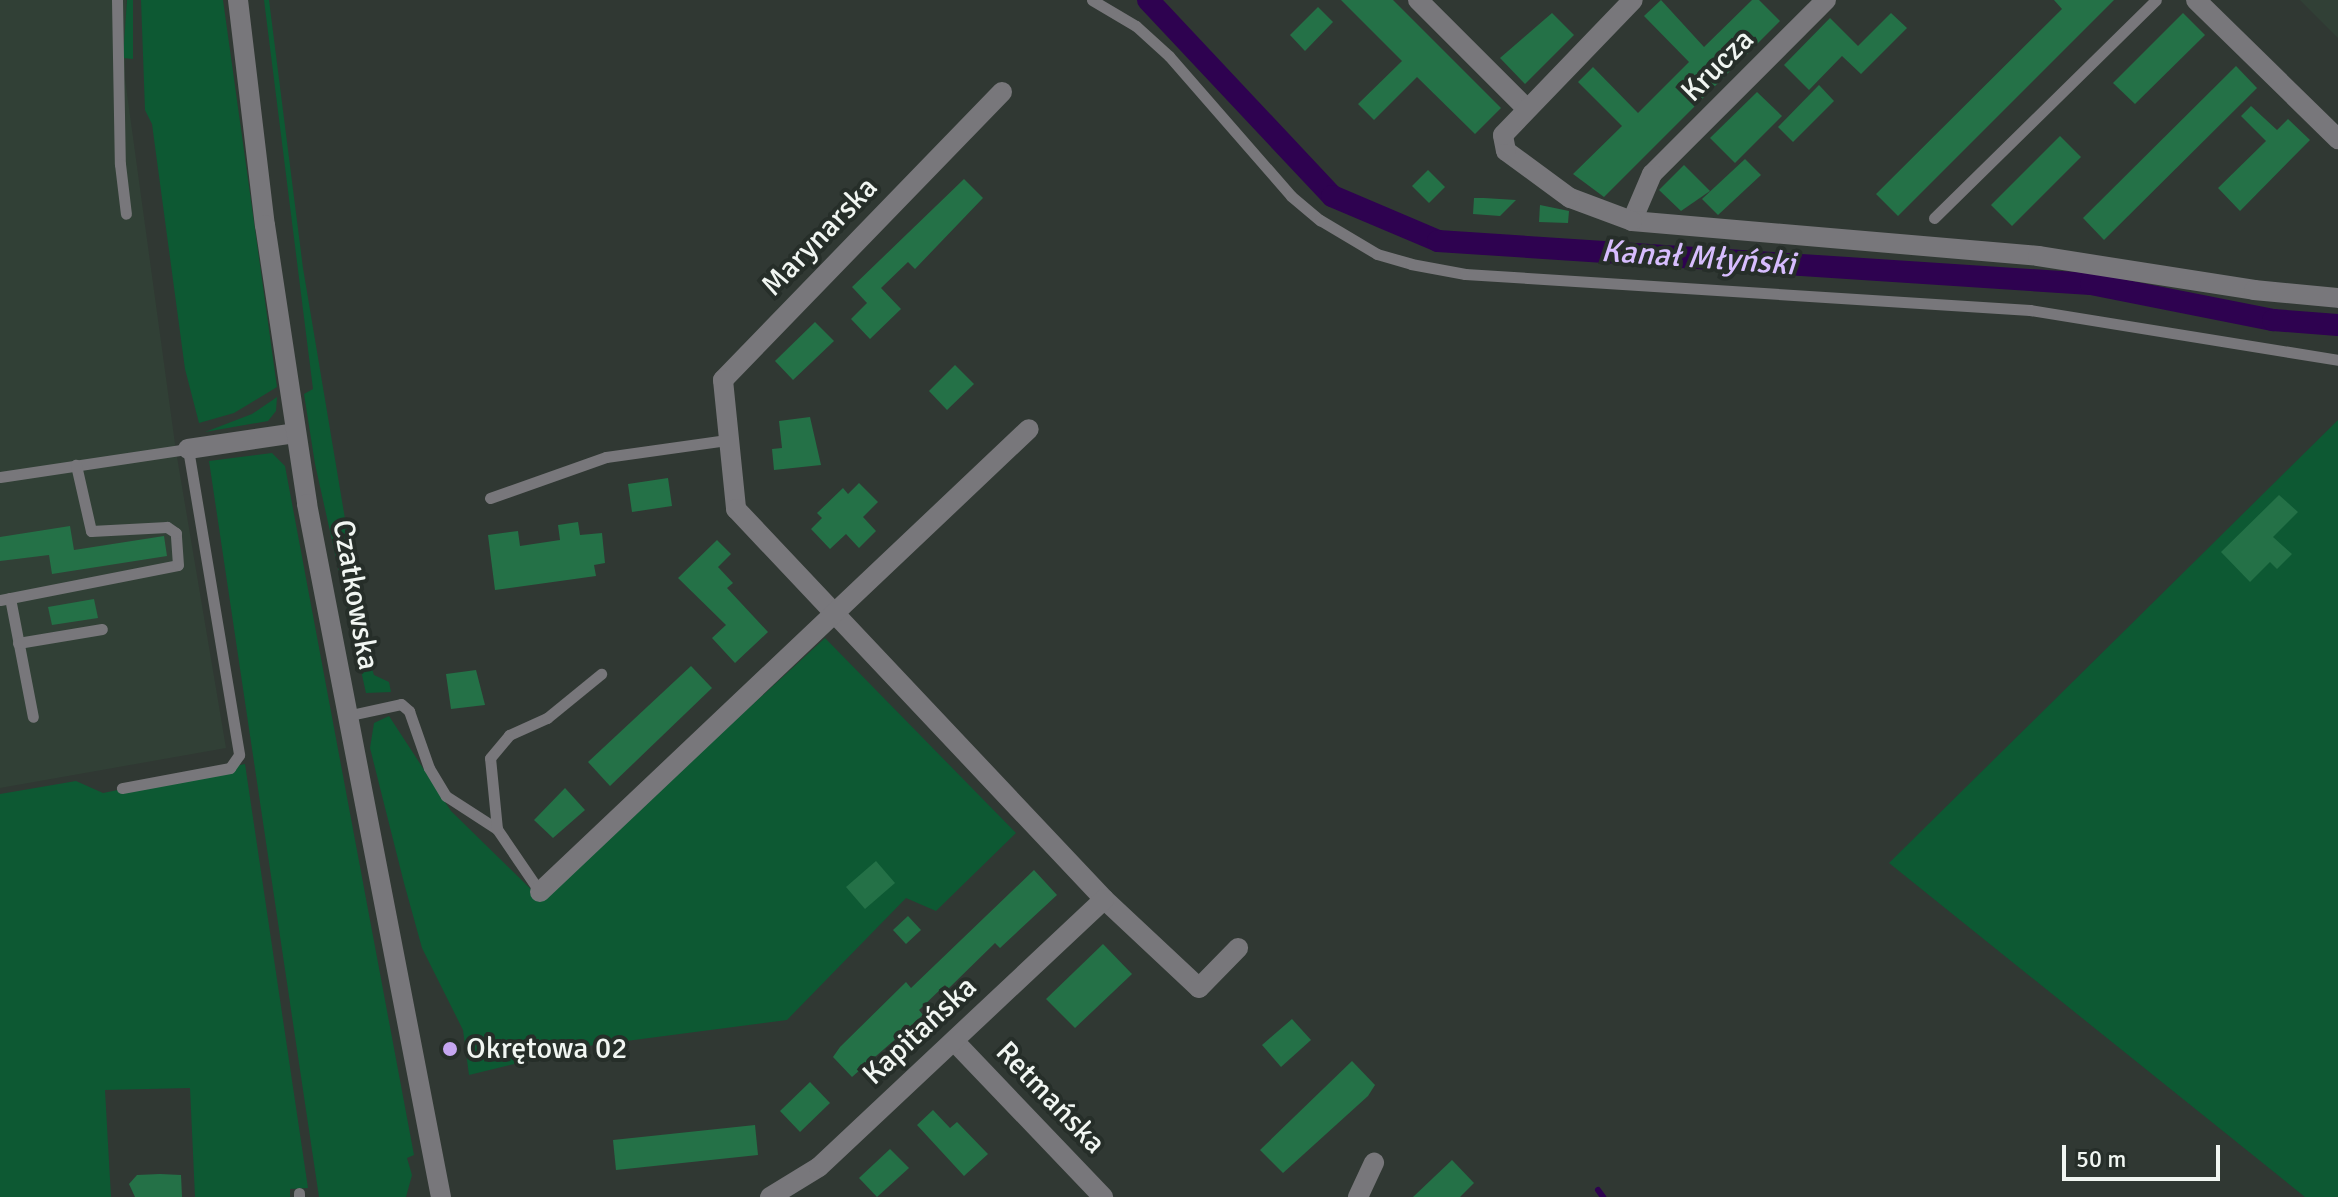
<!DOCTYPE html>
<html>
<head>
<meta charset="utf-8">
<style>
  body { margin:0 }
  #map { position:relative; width:2338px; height:1197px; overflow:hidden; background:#303833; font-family:Signika,sans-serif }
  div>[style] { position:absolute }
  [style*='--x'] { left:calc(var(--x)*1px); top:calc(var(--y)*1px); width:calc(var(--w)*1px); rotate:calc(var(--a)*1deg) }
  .built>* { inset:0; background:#314036 }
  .green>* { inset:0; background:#0d5933 }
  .stream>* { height:6px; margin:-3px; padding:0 3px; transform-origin:3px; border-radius:3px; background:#2e0250 }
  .canal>* { height:22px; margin:-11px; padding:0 11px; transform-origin:11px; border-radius:11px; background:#2e0250 }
  .building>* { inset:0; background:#247147 }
  .service>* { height:11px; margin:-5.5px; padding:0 5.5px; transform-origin:5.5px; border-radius:5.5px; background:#78777b }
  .minor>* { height:20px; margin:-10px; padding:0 10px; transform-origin:10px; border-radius:10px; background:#78777b }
  .tertiary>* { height:20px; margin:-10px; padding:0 10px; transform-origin:10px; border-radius:10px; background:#78777b }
  .dots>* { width:22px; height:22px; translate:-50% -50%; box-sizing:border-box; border:4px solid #262e29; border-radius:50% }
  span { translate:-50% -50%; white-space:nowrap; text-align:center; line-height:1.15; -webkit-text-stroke:8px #262e29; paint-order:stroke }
  .street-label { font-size:30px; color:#f1f6f2 }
  .poi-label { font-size:30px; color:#f1f6f2 }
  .left { translate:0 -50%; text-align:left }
  .water-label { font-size:32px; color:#d7bdfe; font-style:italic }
  .scale { position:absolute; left:2062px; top:1145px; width:158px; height:36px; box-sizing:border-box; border:4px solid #f1f6f2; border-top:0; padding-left:10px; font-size:24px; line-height:28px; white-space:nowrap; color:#f1f6f2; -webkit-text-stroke:6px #262e29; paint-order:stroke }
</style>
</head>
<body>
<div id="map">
  <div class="built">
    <div style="clip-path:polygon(0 0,126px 0,125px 79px,176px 451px,226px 748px,0 788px)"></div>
    <div style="clip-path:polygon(2300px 0,2338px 0,2338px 38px)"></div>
  </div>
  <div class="green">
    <div style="clip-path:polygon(127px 0,133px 0,133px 59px,123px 58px)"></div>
    <div style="clip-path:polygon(141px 0,223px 0,277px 387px,234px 413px,199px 423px,185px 369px,152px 124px,145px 110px)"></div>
    <div style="clip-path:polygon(264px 0,269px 0,303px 268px,368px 656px,374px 675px,389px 682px,391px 692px,366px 693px,315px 464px,304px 394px,313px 389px)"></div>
    <div style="clip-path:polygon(277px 397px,276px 411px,268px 421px,205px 432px,252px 414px)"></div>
    <div style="clip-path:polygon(2338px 420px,2338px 1197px,2305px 1197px,1889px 863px)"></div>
    <div style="clip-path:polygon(272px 453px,285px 466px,414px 1155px,407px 1158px,412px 1175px,406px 1197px,319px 1197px,209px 461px)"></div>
    <div style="clip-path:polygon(825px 638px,1016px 833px,936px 911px,906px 898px,787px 1020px,588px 1046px,469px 1075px,463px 1030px,422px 948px,404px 883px,370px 748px,374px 723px,389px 716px,451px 811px,541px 899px)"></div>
    <div style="clip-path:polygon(245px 764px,308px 1188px,290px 1189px,290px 1197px,195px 1197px,190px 1088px,105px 1090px,111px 1197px,0 1197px,0 794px,76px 781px,103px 793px)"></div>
  </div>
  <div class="stream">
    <div style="--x:1598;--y:1190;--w:9;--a:54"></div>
  </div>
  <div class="canal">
    <div style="--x:1148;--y:0;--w:269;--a:46.8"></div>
    <div style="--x:1332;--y:196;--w:115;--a:23"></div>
    <div style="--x:1438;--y:241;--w:654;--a:3.77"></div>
    <div style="--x:2091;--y:284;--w:186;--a:11.2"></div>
    <div style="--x:2273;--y:320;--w:65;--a:4.4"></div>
  </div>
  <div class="building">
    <div style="clip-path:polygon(1341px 0,1393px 0,1501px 108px,1475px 134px,1417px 77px,1374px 120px,1358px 104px,1402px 61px)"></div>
    <div style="clip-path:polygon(1661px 0,1704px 47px,1752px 0,1759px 0,1780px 21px,1604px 197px,1573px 174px,1622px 126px,1578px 82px,1593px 67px,1638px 113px,1689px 62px,1644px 16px)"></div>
    <div style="clip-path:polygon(2054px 0,2114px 0,1898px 216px,1876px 194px,2062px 9px)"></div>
    <div style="clip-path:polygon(1318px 7px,1333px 22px,1305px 51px,1290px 35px)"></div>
    <div style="clip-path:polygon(1552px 13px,1574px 35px,1525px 84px,1500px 58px)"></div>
    <div style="clip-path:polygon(1891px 13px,1907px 28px,1861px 74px,1842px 56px,1809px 90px,1784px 65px,1830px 18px,1858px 46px)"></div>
    <div style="clip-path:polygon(2183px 13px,2205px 35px,2135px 104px,2113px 83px)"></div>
    <div style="clip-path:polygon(2236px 66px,2257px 88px,2104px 240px,2083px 218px)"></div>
    <div style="clip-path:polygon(1819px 85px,1834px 101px,1793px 142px,1778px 127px)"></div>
    <div style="clip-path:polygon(1757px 92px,1782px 116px,1735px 163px,1710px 138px)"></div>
    <div style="clip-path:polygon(2251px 106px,2277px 130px,2288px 119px,2310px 140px,2240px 211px,2218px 188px,2266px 141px,2241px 116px)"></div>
    <div style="clip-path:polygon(2060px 136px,2081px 157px,2012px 226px,1991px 205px)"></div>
    <div style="clip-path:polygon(1745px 159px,1761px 175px,1718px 215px,1702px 199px)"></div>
    <div style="clip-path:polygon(1684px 165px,1710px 191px,1681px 211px,1659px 190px)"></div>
    <div style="clip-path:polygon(1428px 170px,1445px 187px,1429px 203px,1412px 186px)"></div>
    <div style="clip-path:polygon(964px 179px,983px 198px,915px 269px,908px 262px,881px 288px,901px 309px,870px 339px,851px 319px,867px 303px,852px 287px)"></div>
    <div style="clip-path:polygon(1474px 198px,1484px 198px,1516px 200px,1500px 216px,1473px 214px)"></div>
    <div style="clip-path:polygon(1540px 205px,1569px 211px,1568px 223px,1539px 222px)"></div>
    <div style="clip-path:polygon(815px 322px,834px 341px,793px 380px,775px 361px)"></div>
    <div style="clip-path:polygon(955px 365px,974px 384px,947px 410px,929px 391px)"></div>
    <div style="clip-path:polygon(810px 417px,821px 465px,774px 470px,772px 449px,782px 448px,779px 421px)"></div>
    <div style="clip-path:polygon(668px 478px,672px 506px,632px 512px,628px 484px)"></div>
    <div style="clip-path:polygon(859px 483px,878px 502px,863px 517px,876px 531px,859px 548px,846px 534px,830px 549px,811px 529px,822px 518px,817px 513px,843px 488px,848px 494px)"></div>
    <div style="clip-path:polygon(2279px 495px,2298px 512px,2273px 537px,2292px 554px,2277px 569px,2270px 562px,2250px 582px,2221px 552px)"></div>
    <div style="clip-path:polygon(578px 522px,580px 535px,602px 533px,605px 563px,594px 565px,596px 576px,495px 590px,488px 535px,518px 531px,520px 546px,560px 540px,558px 525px)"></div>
    <div style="clip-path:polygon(70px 526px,74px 550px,164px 536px,167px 556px,52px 574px,49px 555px,0 561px,0 537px)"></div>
    <div style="clip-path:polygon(717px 540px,731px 554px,718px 567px,733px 583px,727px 588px,768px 632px,735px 663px,712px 638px,726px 625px,678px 578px)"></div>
    <div style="clip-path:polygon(94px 599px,98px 618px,52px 625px,48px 607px)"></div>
    <div style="clip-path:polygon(691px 666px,712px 688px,610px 786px,588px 762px)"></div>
    <div style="clip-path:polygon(476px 670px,485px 705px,451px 709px,446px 674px)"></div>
    <div style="clip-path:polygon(565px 788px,585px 810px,553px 838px,534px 820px)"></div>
    <div style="clip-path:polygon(876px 861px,895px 883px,865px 909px,846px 887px)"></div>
    <div style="clip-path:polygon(1034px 870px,1057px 895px,1000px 948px,995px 943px,948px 989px,945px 985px,919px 1010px,923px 1015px,852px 1077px,833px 1057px,840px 1047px,906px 982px,911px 988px)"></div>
    <div style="clip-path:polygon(908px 916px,921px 930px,906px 944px,893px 930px)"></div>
    <div style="clip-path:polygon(1103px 944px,1132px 974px,1075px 1028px,1046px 999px)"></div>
    <div style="clip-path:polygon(1292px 1019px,1311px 1040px,1281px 1067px,1262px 1045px)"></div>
    <div style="clip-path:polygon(1352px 1061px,1375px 1085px,1368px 1096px,1283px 1173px,1260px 1150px)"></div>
    <div style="clip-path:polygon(810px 1082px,830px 1103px,800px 1132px,780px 1111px)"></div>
    <div style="clip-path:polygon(933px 1110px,950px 1128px,957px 1122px,988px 1154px,964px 1176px,917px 1125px)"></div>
    <div style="clip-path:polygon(755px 1125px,758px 1155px,616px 1170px,613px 1140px)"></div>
    <div style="clip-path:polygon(890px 1149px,909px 1168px,877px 1197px,859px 1178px)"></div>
    <div style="clip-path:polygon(1452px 1160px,1474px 1183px,1460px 1197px,1413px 1197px)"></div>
    <div style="clip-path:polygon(160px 1174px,181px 1175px,182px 1197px,135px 1197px,129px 1184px,137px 1175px)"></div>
  </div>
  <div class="service">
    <div style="--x:117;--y:0;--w:164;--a:89"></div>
    <div style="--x:120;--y:164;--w:50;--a:83.2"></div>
    <div style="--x:1092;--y:0;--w:51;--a:30.6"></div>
    <div style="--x:1136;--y:26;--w:45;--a:42.3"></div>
    <div style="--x:1169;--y:56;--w:186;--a:48.9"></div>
    <div style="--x:1291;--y:196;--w:38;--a:40"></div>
    <div style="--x:1320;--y:220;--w:66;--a:30.8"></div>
    <div style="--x:1377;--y:254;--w:35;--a:16"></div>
    <div style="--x:1411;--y:264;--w:55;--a:10.5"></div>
    <div style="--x:1465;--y:274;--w:566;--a:3.65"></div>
    <div style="--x:2030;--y:310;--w:312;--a:9.2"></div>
    <div style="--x:1934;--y:218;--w:311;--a:-44.5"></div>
    <div style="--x:0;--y:477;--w:190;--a:-8.5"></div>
    <div style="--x:188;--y:449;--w:310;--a:80.5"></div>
    <div style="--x:239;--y:755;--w:16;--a:125"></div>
    <div style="--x:230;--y:768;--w:110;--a:169.5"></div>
    <div style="--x:490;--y:498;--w:123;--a:-19.5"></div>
    <div style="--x:606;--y:457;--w:122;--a:-8"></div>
    <div style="--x:10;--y:598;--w:121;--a:79.1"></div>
    <div style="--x:0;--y:600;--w:181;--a:-11.1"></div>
    <div style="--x:178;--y:565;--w:32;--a:-94"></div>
    <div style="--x:176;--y:533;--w:11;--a:-146"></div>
    <div style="--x:167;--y:527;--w:76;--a:177"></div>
    <div style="--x:91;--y:531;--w:68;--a:-102.8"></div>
    <div style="--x:18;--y:643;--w:85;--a:-9.5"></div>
    <div style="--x:346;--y:716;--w:56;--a:-12.3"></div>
    <div style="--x:401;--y:704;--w:11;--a:41"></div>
    <div style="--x:409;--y:711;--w:60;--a:70.7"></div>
    <div style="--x:429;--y:768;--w:33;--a:59"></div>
    <div style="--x:446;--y:796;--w:61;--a:32.9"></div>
    <div style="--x:497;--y:829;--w:76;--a:55.7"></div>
    <div style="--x:497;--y:829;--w:71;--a:-95.6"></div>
    <div style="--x:490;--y:758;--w:30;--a:-50"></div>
    <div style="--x:509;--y:735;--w:42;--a:-24.1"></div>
    <div style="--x:547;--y:718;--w:70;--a:-39.2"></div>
    <div style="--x:299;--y:1193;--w:4;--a:90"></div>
  </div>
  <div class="minor">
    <div style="--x:1418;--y:0;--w:154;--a:45"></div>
    <div style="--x:1826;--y:0;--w:246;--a:135"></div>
    <div style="--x:1652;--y:174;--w:51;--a:113.1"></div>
    <div style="--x:1632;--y:221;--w:408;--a:4.9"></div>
    <div style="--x:2038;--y:256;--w:219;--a:8.9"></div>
    <div style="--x:2254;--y:290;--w:84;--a:5.4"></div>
    <div style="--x:2196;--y:0;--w:199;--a:44.4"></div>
    <div style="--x:1002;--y:92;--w:401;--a:134.1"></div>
    <div style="--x:723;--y:380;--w:130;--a:84.2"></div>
    <div style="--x:736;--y:509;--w:536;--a:46.66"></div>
    <div style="--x:1104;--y:899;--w:130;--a:43.1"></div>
    <div style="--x:1199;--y:988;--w:56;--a:-45.7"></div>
    <div style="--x:1632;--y:221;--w:66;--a:-159.6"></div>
    <div style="--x:1570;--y:198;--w:79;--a:-143.7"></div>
    <div style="--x:1506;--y:151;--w:16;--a:-101"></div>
    <div style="--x:1503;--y:135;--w:187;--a:-46.1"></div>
    <div style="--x:188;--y:449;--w:108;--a:-8.5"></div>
    <div style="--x:540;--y:892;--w:673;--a:-43.44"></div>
    <div style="--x:954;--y:1041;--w:216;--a:46.3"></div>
    <div style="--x:770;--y:1197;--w:57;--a:-31.5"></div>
    <div style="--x:819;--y:1167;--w:391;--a:-43.2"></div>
    <div style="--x:1358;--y:1197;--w:38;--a:-65"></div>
  </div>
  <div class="tertiary">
    <div style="--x:238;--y:0;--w:227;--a:83.2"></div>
    <div style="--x:265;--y:225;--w:282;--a:81.4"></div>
    <div style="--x:307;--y:504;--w:706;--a:79.06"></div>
  </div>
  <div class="dots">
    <div style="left:450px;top:1049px;background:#c5a6f0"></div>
  </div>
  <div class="street-label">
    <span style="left:1718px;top:66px;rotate:-45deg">Krucza</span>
    <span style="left:820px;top:237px;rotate:-46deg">Marynarska</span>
    <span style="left:355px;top:595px;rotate:80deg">Czatkowska</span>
    <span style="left:920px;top:1031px;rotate:-43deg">Kapitańska</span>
    <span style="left:1050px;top:1098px;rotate:46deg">Retmańska</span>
  </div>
  <div class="poi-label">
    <span class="left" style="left:466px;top:1049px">Okrętowa 02</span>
  </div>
  <div class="water-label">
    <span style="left:1698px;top:258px;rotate:4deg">Kanał Młyński</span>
  </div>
  <div class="scale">50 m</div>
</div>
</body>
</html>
